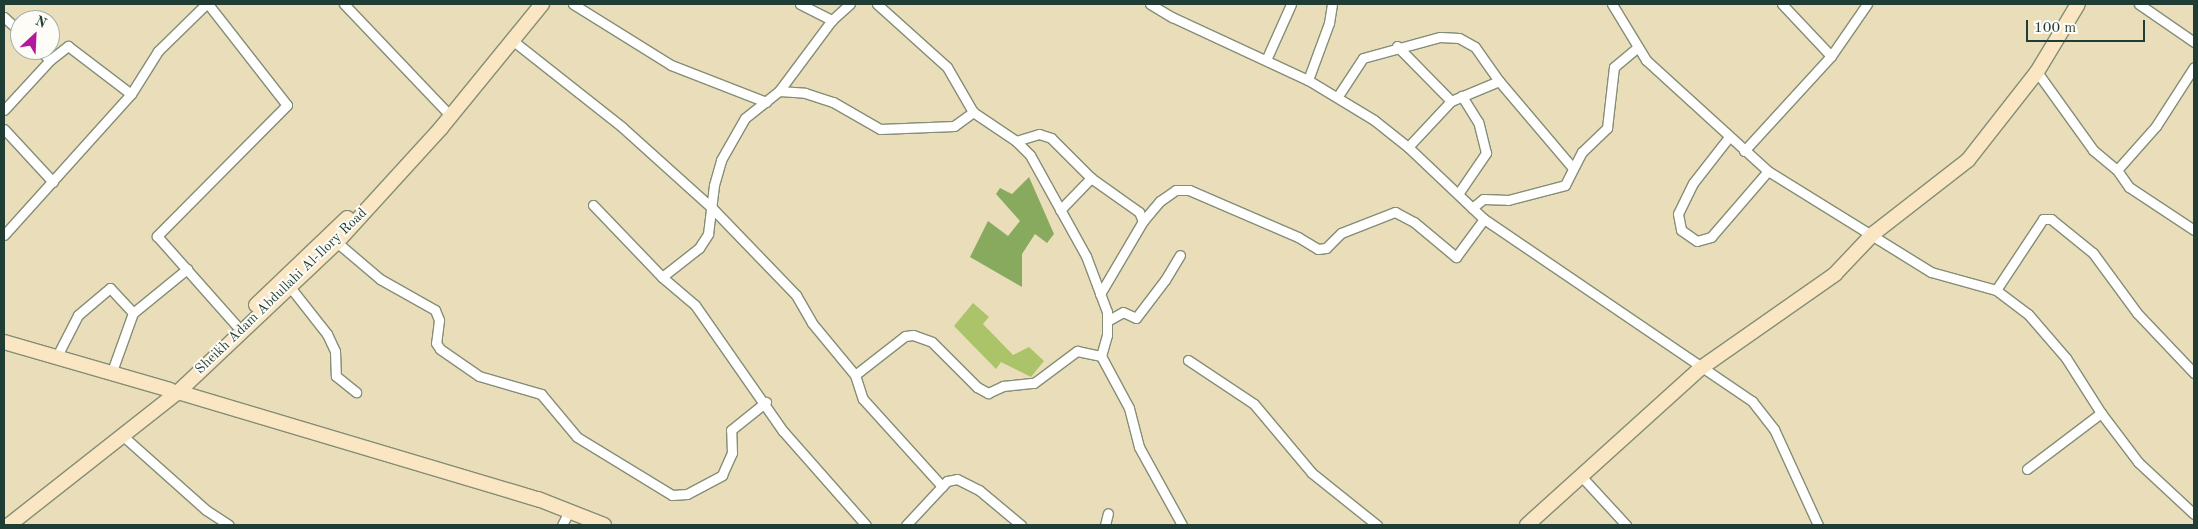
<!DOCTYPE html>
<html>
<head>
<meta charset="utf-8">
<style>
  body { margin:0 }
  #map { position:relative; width:2198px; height:529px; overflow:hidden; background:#e9deb9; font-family:"Old Standard TT",serif }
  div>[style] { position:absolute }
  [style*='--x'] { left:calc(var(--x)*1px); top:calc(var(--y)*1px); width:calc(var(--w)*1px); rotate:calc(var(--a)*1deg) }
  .green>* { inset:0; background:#abc46a }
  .forest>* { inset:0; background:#88aa5e }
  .roads { filter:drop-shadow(1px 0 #848e76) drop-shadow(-1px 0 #848e76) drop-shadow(0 1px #848e76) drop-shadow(0 -1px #848e76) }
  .street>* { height:9px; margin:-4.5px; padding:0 4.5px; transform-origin:4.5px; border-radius:4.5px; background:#fff }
  .secondary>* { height:14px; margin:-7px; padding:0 7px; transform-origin:7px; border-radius:7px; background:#fbe6c4 }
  span { translate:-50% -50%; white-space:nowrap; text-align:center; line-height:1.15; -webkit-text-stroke:4px #fdfcf7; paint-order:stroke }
  .street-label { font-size:14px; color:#1f3d34 }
  .frame { position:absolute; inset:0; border:5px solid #1f3d34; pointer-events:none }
  .north { position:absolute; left:10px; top:10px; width:50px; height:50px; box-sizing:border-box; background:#fdfcf7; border:1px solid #a4b0a9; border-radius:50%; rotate:25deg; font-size:14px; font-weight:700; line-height:20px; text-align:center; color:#1f3d34 }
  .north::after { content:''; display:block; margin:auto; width:18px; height:22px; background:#b5179e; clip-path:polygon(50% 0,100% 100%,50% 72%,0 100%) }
  .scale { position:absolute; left:2026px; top:20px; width:119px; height:22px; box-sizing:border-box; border:2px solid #1f3d34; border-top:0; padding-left:6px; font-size:15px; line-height:18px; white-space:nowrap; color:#1f3d34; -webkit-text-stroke:4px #fdfcf7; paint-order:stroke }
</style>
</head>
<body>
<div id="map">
  <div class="green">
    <div style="clip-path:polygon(973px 303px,989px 317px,983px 324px,1013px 355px,1029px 347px,1044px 361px,1031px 377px,1001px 362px,996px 369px,954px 326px)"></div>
  </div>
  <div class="forest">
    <div style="clip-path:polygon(1029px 177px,1054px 234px,1047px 243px,1035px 234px,1022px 254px,1022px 287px,970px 257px,988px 221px,1008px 236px,1020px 221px,996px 194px,1000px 188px,1012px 194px)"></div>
  </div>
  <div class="roads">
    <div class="street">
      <div style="--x:208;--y:4;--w:128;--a:52"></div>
      <div style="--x:287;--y:105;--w:185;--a:134.8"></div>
      <div style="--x:157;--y:236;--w:119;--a:48.4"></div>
      <div style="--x:344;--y:4;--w:146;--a:46.4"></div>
      <div style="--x:573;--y:4;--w:115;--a:31.9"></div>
      <div style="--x:671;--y:65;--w:102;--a:21.3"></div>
      <div style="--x:800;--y:4;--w:36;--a:27"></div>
      <div style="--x:832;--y:20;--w:24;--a:-42"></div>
      <div style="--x:877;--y:4;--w:94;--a:42"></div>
      <div style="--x:947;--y:67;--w:52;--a:60"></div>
      <div style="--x:973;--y:112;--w:52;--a:34"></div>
      <div style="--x:1016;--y:141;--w:20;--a:45"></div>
      <div style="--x:1030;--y:155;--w:115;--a:61"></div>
      <div style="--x:1086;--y:256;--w:60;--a:69.4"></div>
      <div style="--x:1107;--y:312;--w:23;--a:90"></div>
      <div style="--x:1107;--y:335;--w:22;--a:106"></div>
      <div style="--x:1101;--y:356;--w:59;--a:61.7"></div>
      <div style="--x:1129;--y:408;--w:40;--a:75.6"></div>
      <div style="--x:1139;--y:447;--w:89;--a:61.1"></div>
      <div style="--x:1150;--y:4;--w:26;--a:31"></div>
      <div style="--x:1172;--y:17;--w:150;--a:24.9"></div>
      <div style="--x:1308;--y:80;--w:77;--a:31.2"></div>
      <div style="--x:1374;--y:120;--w:43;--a:38.5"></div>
      <div style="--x:1408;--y:147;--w:105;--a:43.5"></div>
      <div style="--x:1484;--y:219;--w:324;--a:34.2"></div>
      <div style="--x:1752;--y:401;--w:36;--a:52"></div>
      <div style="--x:1774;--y:429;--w:106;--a:65.4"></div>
      <div style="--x:1612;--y:4;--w:66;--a:58.7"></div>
      <div style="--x:1646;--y:60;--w:165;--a:42.3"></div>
      <div style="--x:1768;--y:171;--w:192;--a:31.8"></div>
      <div style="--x:1931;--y:272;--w:67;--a:15.5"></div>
      <div style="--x:1996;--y:290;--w:40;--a:37"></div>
      <div style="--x:2028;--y:314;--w:58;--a:49.2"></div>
      <div style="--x:2066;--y:358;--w:65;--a:57.5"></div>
      <div style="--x:2101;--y:413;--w:61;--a:52.9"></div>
      <div style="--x:2138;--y:462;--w:76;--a:42.9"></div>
      <div style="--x:1782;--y:4;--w:71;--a:46.7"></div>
      <div style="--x:2139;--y:4;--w:67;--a:34.6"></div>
      <div style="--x:4;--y:17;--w:22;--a:43"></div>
      <div style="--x:512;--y:40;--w:140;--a:38.3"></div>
      <div style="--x:622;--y:127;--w:122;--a:42"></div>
      <div style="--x:713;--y:209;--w:120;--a:46"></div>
      <div style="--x:796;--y:295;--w:32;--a:60"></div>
      <div style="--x:812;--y:323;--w:67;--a:50.4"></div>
      <div style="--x:855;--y:375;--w:25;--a:72"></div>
      <div style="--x:863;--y:399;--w:118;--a:47.8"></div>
      <div style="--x:1397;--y:46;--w:77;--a:45.5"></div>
      <div style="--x:39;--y:50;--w:15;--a:42"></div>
      <div style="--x:1266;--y:60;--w:61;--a:-65.9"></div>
      <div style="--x:2037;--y:72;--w:96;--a:54.3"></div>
      <div style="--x:2093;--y:150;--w:31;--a:40"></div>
      <div style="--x:2117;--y:170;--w:21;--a:55"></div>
      <div style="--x:2129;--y:187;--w:78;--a:33.5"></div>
      <div style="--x:1308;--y:80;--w:61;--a:-69.8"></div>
      <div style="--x:1329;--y:23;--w:19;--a:-81"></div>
      <div style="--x:779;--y:91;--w:26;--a:4"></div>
      <div style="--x:805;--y:93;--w:29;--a:18"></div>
      <div style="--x:833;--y:102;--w:54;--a:29.9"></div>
      <div style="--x:880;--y:129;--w:74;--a:-2.3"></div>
      <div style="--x:954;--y:126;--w:24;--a:-36"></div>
      <div style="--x:1338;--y:96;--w:45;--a:-56.7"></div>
      <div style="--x:1363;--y:58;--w:80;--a:-15.3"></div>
      <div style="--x:1440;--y:37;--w:19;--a:3"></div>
      <div style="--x:1459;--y:38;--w:18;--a:29"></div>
      <div style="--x:1475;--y:47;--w:42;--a:54.8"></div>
      <div style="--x:1499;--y:81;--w:113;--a:49.7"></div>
      <div style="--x:4;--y:110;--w:68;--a:-47.4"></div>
      <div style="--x:50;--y:60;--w:23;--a:-38"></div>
      <div style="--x:68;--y:46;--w:79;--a:37.3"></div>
      <div style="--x:4;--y:129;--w:72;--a:47.2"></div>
      <div style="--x:1729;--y:137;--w:58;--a:128"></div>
      <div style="--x:1693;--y:183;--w:34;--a:116"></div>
      <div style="--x:1678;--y:214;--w:16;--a:79"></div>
      <div style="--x:1681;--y:230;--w:19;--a:35"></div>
      <div style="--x:1697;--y:241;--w:15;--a:-16"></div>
      <div style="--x:1711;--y:237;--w:87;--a:-49.2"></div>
      <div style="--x:1016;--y:141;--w:24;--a:-17"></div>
      <div style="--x:1039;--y:134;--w:13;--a:18"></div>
      <div style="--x:1051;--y:138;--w:57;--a:45"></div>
      <div style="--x:1091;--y:178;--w:59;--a:35.3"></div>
      <div style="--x:1139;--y:212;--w:10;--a:66"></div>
      <div style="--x:1408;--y:147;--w:63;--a:-46.9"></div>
      <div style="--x:1451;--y:101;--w:52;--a:-22.6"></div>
      <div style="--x:1744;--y:151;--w:129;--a:-47.5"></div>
      <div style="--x:1831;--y:56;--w:63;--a:-55.3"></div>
      <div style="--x:2117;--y:170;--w:59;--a:-48.4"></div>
      <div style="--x:2156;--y:126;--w:70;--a:-57.2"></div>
      <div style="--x:1458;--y:194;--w:50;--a:-55.7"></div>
      <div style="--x:1486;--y:153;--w:32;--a:-104"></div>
      <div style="--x:1478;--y:122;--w:31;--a:-122"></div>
      <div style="--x:593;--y:205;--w:100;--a:46.2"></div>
      <div style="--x:662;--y:277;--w:43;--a:40.3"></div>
      <div style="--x:695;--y:305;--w:154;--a:55.1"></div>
      <div style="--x:783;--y:431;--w:125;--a:48.6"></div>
      <div style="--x:1472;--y:208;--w:14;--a:-39"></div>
      <div style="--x:1483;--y:199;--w:25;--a:2"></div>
      <div style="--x:1508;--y:200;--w:59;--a:-14.7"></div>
      <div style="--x:1565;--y:185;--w:37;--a:-63"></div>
      <div style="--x:1582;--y:152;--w:35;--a:-44"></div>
      <div style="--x:1607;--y:128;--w:61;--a:-83.5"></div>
      <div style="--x:1614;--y:67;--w:31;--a:-40"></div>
      <div style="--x:1060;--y:210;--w:45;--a:-45.9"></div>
      <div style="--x:4;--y:235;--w:190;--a:-48"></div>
      <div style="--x:131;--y:94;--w:51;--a:-57.9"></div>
      <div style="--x:158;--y:51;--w:67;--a:-44.4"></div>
      <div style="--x:333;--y:239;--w:62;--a:40.4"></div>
      <div style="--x:380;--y:279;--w:63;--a:29.4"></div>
      <div style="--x:435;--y:310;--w:11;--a:68"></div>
      <div style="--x:439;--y:320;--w:23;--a:97"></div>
      <div style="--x:436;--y:343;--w:7;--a:56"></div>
      <div style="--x:440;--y:349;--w:47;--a:34.7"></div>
      <div style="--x:479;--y:376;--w:65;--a:16.2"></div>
      <div style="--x:541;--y:394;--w:56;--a:50.1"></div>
      <div style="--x:577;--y:437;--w:111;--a:31.4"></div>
      <div style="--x:672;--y:495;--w:15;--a:-4"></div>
      <div style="--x:687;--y:494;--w:40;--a:-28"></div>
      <div style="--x:722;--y:475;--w:24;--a:-66"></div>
      <div style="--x:732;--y:453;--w:23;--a:-92"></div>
      <div style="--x:731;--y:430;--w:45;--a:-38.7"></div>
      <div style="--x:662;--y:277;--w:47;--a:-38.1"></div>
      <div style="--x:699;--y:248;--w:17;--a:-57"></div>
      <div style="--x:708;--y:234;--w:49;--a:-83"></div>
      <div style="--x:714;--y:185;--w:26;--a:-74"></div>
      <div style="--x:721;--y:160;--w:48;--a:-60.3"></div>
      <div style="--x:745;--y:118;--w:43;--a:-38.5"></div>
      <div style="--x:779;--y:91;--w:89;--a:-53.3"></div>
      <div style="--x:290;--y:287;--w:60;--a:51.8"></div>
      <div style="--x:327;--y:334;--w:19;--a:65"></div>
      <div style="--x:335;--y:351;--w:25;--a:88"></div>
      <div style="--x:336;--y:376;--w:26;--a:39"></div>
      <div style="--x:1996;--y:290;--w:85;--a:-56.5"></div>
      <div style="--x:2043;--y:219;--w:8;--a:0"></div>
      <div style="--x:2051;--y:219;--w:54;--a:39"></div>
      <div style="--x:2093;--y:253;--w:74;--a:53.7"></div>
      <div style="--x:2137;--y:313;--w:83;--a:46.5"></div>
      <div style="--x:1100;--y:294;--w:85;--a:-59.5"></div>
      <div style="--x:1143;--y:221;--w:26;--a:-50"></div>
      <div style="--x:1160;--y:201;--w:19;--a:-35"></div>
      <div style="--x:1176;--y:190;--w:13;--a:0"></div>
      <div style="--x:1189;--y:190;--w:119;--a:23.3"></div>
      <div style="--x:1298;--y:237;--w:23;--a:31"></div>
      <div style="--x:1318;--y:249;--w:8;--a:-7"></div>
      <div style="--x:1326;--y:248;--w:21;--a:-45"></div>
      <div style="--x:1341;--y:233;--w:58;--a:-21.3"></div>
      <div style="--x:1395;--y:212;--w:21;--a:28"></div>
      <div style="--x:1414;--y:222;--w:55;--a:39.8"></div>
      <div style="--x:1456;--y:257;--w:47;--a:-53.6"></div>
      <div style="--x:1107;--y:321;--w:18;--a:-29"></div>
      <div style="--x:1123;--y:312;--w:14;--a:25"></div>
      <div style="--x:1136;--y:318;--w:48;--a:-52.7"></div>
      <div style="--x:1165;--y:280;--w:29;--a:-59"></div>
      <div style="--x:56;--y:358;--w:48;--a:-62.9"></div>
      <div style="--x:78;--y:315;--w:42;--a:-40.2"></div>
      <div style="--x:110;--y:288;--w:34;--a:47"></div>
      <div style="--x:1188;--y:360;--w:79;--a:33.7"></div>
      <div style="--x:1254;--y:404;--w:90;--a:50"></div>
      <div style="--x:1312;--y:473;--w:83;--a:38.7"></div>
      <div style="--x:111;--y:374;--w:65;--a:-70.2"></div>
      <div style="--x:133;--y:313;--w:70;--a:-39.2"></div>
      <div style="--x:855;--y:375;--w:63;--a:-38"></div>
      <div style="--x:905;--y:336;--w:8;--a:-7"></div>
      <div style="--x:913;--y:335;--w:20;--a:20"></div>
      <div style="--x:932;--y:342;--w:64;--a:45"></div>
      <div style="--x:977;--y:387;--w:13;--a:29"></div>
      <div style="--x:988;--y:393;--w:17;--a:-25"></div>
      <div style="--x:1003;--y:386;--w:31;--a:-6"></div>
      <div style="--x:1034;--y:383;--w:54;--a:-36.7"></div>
      <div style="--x:1077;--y:351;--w:25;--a:12"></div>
      <div style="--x:123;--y:436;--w:111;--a:41.7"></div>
      <div style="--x:206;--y:510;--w:27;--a:33"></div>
      <div style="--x:2027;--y:469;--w:93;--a:-37.1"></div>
      <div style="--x:1581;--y:476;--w:67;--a:47.4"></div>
      <div style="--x:562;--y:525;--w:16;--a:-63"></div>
      <div style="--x:906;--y:525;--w:60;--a:-47"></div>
      <div style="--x:947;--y:481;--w:10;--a:-11"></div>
      <div style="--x:957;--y:479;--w:25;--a:27"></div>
      <div style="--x:979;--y:490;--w:55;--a:39.8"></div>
      <div style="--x:1105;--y:525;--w:12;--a:-76"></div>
    </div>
    <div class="secondary">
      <div style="--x:256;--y:305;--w:126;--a:-43.7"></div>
      <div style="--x:4;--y:342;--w:173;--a:16.1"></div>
      <div style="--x:178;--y:392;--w:376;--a:16.6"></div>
      <div style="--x:538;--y:499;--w:71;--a:21.5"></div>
      <div style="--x:9;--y:525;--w:215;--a:-38.2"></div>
      <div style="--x:178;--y:392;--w:219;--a:-43.3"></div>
      <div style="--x:337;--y:242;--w:154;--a:-47.6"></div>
      <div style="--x:441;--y:128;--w:160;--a:-50.8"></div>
      <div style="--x:1527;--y:525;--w:234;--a:-42.1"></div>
      <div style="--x:1701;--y:368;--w:164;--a:-35"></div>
      <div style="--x:1835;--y:274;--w:55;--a:-46.5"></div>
      <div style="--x:1873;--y:234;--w:120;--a:-37.9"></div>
      <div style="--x:1968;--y:160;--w:112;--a:-51.9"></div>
      <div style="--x:2037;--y:72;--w:79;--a:-58.9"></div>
    </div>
  </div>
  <div class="street-label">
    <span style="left:281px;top:291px;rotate:-44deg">Sheikh Adam Abdullahi Al-Ilory Road</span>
  </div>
  <div class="frame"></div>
  <div class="north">N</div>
  <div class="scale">100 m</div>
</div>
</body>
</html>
